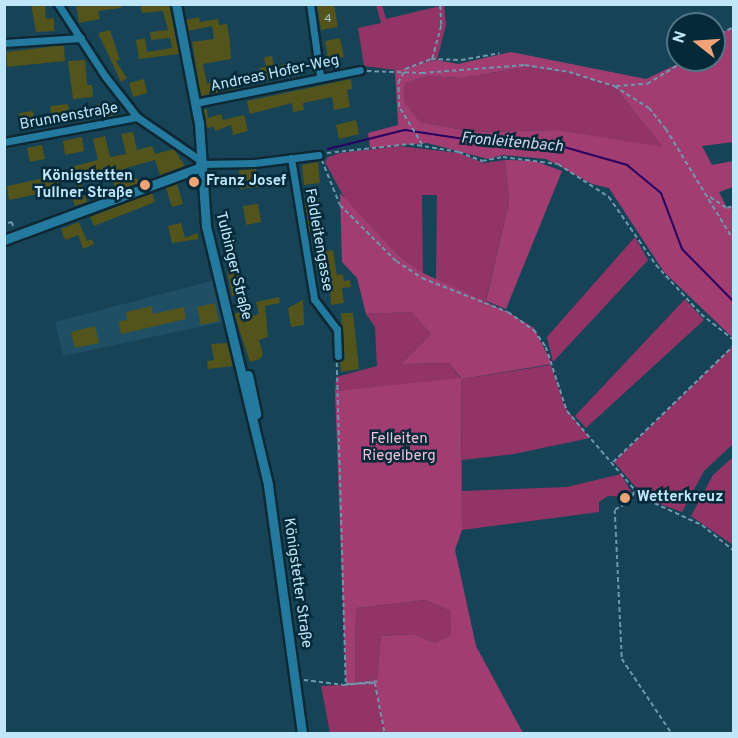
<!DOCTYPE html>
<html>
<head>
<meta charset="utf-8">
<style>
  body { margin:0 }
  #map { position:relative; width:738px; height:738px; overflow:hidden; background:#174357; font-family:Overpass,sans-serif }
  div>[style] { position:absolute }
  [style*='--x'] { left:calc(var(--x)*1px); top:calc(var(--y)*1px); width:calc(var(--w)*1px); rotate:calc(var(--a)*1deg) }
  .built>* { inset:0; background:#1e4f65 }
  .green>* { inset:0; background:#923566 }
  .forest>* { inset:0; background:#a23d72 }
  .stream>* { height:2px; margin:-1px; padding:0 1px; transform-origin:1px; border-radius:1px; background:#280061 }
  .building>* { inset:0; background:#52541b }
  .path>* { height:1.5px; margin-top:-0.75px; transform-origin:0; background:repeating-linear-gradient(90deg,#6e97ab 0 4.5px,transparent 0 7.5px) }
  .roads { filter:drop-shadow(2px 0 #0e2834) drop-shadow(-2px 0 #0e2834) drop-shadow(0 2px #0e2834) drop-shadow(0 -2px #0e2834) }
  .minor>* { height:7px; margin:-3.5px; padding:0 3.5px; transform-origin:3.5px; border-radius:3.5px; background:#237a9e }
  .secondary>* { height:9px; margin:-4.5px; padding:0 4.5px; transform-origin:4.5px; border-radius:4.5px; background:#237a9e }
  .dots>* { width:16px; height:16px; translate:-50% -50%; box-sizing:border-box; border:3px solid #042938; border-radius:50% }
  span { translate:-50% -50%; white-space:nowrap; text-align:center; line-height:1.15; -webkit-text-stroke:5px #042938; paint-order:stroke }
  .number-label { font-size:12px; color:#a4c2c2 }
  .number-label span { -webkit-text-stroke-width:0 }
  .street-label { font-size:15px; color:#c0e6fa }
  .poi-label { font-size:15px; color:#c0e6fa; font-weight:700 }
  .right { translate:-100% -50%; text-align:right }
  .left { translate:0 -50%; text-align:left }
  .park-label { font-size:15px; color:#f7bfd7 }
  .water-label { font-size:16px; color:#d5d2ec; font-style:italic }
  .frame { position:absolute; inset:0; border:6px solid #c0e6fa; pointer-events:none }
  .north { position:absolute; left:666px; top:12px; width:60px; height:60px; box-sizing:border-box; background:#042938; border:2px solid #4f7586; border-radius:50%; rotate:287deg; font-size:16px; font-weight:700; line-height:24px; text-align:center; color:#c0e6fa }
  .north::after { content:''; display:block; margin:auto; width:21px; height:27px; background:#efa377; clip-path:polygon(50% 0,100% 100%,50% 72%,0 100%) }
</style>
</head>
<body>
<div id="map">
  <div class="built">
    <div style="clip-path:polygon(215px 280px,223px 322px,63px 356px,55px 322px)"></div>
  </div>
  <div class="green">
    <div style="clip-path:polygon(376px 5px,382px 5px,386px 19px,444px 5px,446px 25px,437px 60px,395px 70px,364px 66px,358px 28px,381px 23px)"></div>
    <div style="clip-path:polygon(526px 67px,569px 73px,614px 86px,664px 148px,558px 130px,475px 132px,420px 122px,404px 101px,405px 83px,427px 76px,461px 78px)"></div>
    <div style="clip-path:polygon(399px 146px,459px 153px,484px 163px,505px 160px,509px 202px,485px 304px,436px 280px,437px 195px,422px 195px,423px 273px,399px 256px,345px 199px,325px 162px,328px 157px,340px 153px)"></div>
    <div style="clip-path:polygon(635px 237px,648px 260px,553px 362px,547px 337px)"></div>
    <div style="clip-path:polygon(685px 299px,704px 320px,586px 428px,575px 416px)"></div>
    <div style="clip-path:polygon(411px 312px,431px 334px,401px 364px,449px 363px,461px 379px,551px 365px,565px 407px,590px 438px,514px 454px,462px 460px,461px 379px,335px 391px,336px 377px,377px 366px,375px 327px,366px 314px)"></div>
    <div style="clip-path:polygon(733px 346px,733px 444px,704px 471px,682px 512px,646px 499px,614px 462px)"></div>
    <div style="clip-path:polygon(733px 457px,733px 545px,691px 516px,713px 475px)"></div>
    <div style="clip-path:polygon(621px 474px,634px 497px,608px 496px,599px 502px,599px 512px,462px 530px,462px 491px,567px 487px)"></div>
    <div style="clip-path:polygon(426px 600px,450px 611px,451px 635px,435px 643px,414px 634px,381px 636px,377px 679px,355px 683px,356px 608px)"></div>
    <div style="clip-path:polygon(375px 683px,385px 733px,330px 733px,321px 686px)"></div>
  </div>
  <div class="forest">
    <div style="clip-path:polygon(evenodd,733px 27px,733px 142px,702px 146px,712px 165px,733px 161px,733px 187px,719px 192px,727px 208px,733px 206px,733px 338px,664px 272px,609px 188px,592px 184px,546px 159px,503px 155px,488px 159px,427px 143px,370px 148px,368px 133px,398px 125px,395px 70px,437px 60px,458px 64px,511px 52px,646px 79px,686px 60px,714px 60px,714px 37px,733px 27px,526px 67px,569px 73px,614px 86px,663px 147px,558px 130px,475px 132px,420px 122px,404px 101px,405px 83px,427px 76px,461px 78px,526px 67px)"></div>
    <div style="clip-path:polygon(505px 160px,535px 161px,562px 171px,506px 309px,486px 301px,509px 202px)"></div>
    <div style="clip-path:polygon(evenodd,340px 193px,399px 256px,423px 273px,508px 312px,534px 328px,552px 364px,461px 379px,462px 530px,455px 550px,476px 646px,523px 733px,385px 733px,375px 683px,346px 686px,335px 391px,461px 378px,449px 363px,401px 364px,431px 334px,411px 312px,366px 314px,357px 278px,342px 262px,340px 193px,426px 600px,450px 611px,451px 635px,435px 643px,414px 634px,381px 636px,377px 679px,355px 683px,356px 608px,426px 600px)"></div>
  </div>
  <div class="stream">
    <div style="--x:328;--y:149;--w:79;--a:-13.9"></div>
    <div style="--x:405;--y:130;--w:93;--a:8.7"></div>
    <div style="--x:497;--y:144;--w:67;--a:2.6"></div>
    <div style="--x:564;--y:147;--w:66;--a:15.9"></div>
    <div style="--x:627;--y:165;--w:44;--a:39.5"></div>
    <div style="--x:661;--y:193;--w:60;--a:69.4"></div>
    <div style="--x:682;--y:249;--w:74;--a:45.5"></div>
  </div>
  <div class="building">
    <div style="clip-path:polygon(31px 4px,45px 4px,46px 19px,54px 18px,54px 31px,36px 32px)"></div>
    <div style="clip-path:polygon(76px 4px,120px 4px,121px 8px,98px 11px,100px 19px,79px 23px)"></div>
    <div style="clip-path:polygon(140px 4px,169px 4px,179px 54px,139px 59px,136px 40px,145px 38px,147px 52px,172px 48px,170px 38px,151px 40px,150px 32px,168px 30px,163px 11px,142px 13px)"></div>
    <div style="clip-path:polygon(334px 4px,338px 27px,321px 30px,317px 5px)"></div>
    <div style="clip-path:polygon(199px 17px,200px 22px,218px 19px,219px 25px,227px 24px,230px 42px,231px 59px,203px 64px,207px 84px,238px 76px,240px 88px,201px 96px,192px 42px,214px 39px,212px 26px,188px 31px,186px 20px)"></div>
    <div style="clip-path:polygon(110px 30px,120px 60px,116px 61px,127px 78px,121px 82px,98px 33px)"></div>
    <div style="clip-path:polygon(340px 38px,344px 57px,328px 59px,325px 41px)"></div>
    <div style="clip-path:polygon(64px 45px,65px 61px,7px 67px,6px 52px)"></div>
    <div style="clip-path:polygon(272px 56px,274px 66px,293px 63px,295px 75px,261px 81px,259px 68px,266px 67px,264px 57px)"></div>
    <div style="clip-path:polygon(85px 60px,87px 85px,92px 85px,93px 97px,73px 99px,68px 61px)"></div>
    <div style="clip-path:polygon(144px 79px,147px 93px,133px 97px,129px 83px)"></div>
    <div style="clip-path:polygon(351px 79px,352px 89px,347px 90px,350px 107px,334px 110px,332px 97px,303px 103px,304px 110px,293px 112px,292px 103px,250px 114px,247px 101px)"></div>
    <div style="clip-path:polygon(116px 102px,117px 115px,99px 117px,97px 104px)"></div>
    <div style="clip-path:polygon(68px 104px,70px 122px,52px 124px,50px 106px)"></div>
    <div style="clip-path:polygon(203px 109px,207px 109px,208px 118px,221px 114px,223px 120px,244px 115px,248px 131px,233px 135px,231px 125px,215px 131px,214px 127px,206px 128px)"></div>
    <div style="clip-path:polygon(33px 111px,35px 128px,21px 130px,19px 113px)"></div>
    <div style="clip-path:polygon(356px 120px,359px 134px,339px 139px,336px 125px)"></div>
    <div style="clip-path:polygon(133px 132px,137px 150px,152px 146px,155px 154px,174px 149px,185px 166px,160px 175px,155px 160px,126px 168px,118px 172px,122px 183px,137px 178px,139px 183px,116px 191px,109px 169px,84px 176px,80px 180px,87px 202px,75px 206px,70px 192px,77px 189px,71px 167px,98px 160px,93px 139px,105px 136px,110px 157px,126px 154px,121px 134px)"></div>
    <div style="clip-path:polygon(82px 137px,84px 151px,65px 155px,63px 141px)"></div>
    <div style="clip-path:polygon(42px 145px,45px 159px,30px 162px,27px 148px)"></div>
    <div style="clip-path:polygon(318px 162px,320px 183px,304px 185px,302px 165px)"></div>
    <div style="clip-path:polygon(256px 169px,258px 187px,240px 189px,239px 170px)"></div>
    <div style="clip-path:polygon(58px 175px,62px 189px,9px 200px,7px 186px)"></div>
    <div style="clip-path:polygon(177px 184px,183px 204px,172px 207px,166px 188px)"></div>
    <div style="clip-path:polygon(152px 193px,155px 202px,94px 226px,90px 217px)"></div>
    <div style="clip-path:polygon(319px 200px,320px 230px,309px 232px,304px 202px)"></div>
    <div style="clip-path:polygon(258px 204px,261px 222px,246px 225px,243px 206px)"></div>
    <div style="clip-path:polygon(79px 222px,87px 241px,92px 239px,94px 244px,83px 249px,78px 235px,65px 240px,61px 229px)"></div>
    <div style="clip-path:polygon(181px 223px,185px 238px,197px 233px,199px 239px,172px 243px,168px 226px)"></div>
    <div style="clip-path:polygon(333px 250px,337px 275px,343px 274px,344px 281px,350px 280px,351px 287px,342px 288px,344px 303px,331px 305px,329px 269px,317px 271px,314px 253px)"></div>
    <div style="clip-path:polygon(239px 268px,245px 293px,232px 296px,227px 271px)"></div>
    <div style="clip-path:polygon(279px 297px,280px 303px,265px 306px,268px 337px,259px 340px,263px 354px,260px 359px,250px 362px,234px 314px,242px 311px,244px 318px,259px 314px,256px 302px)"></div>
    <div style="clip-path:polygon(303px 300px,304px 325px,291px 327px,288px 308px)"></div>
    <div style="clip-path:polygon(215px 303px,219px 321px,201px 325px,197px 307px)"></div>
    <div style="clip-path:polygon(152px 306px,153px 314px,184px 307px,186px 319px,121px 334px,119px 321px,127px 320px,126px 312px)"></div>
    <div style="clip-path:polygon(341px 313px,353px 313px,359px 369px,341px 372px,340px 361px,345px 359px)"></div>
    <div style="clip-path:polygon(95px 326px,99px 343px,75px 348px,71px 332px)"></div>
    <div style="clip-path:polygon(227px 343px,233px 366px,208px 369px,207px 361px,214px 360px,211px 344px)"></div>
  </div>
  <div class="path">
    <div style="--x:714;--y:37;--w:22;--a:-27"></div>
    <div style="--x:432;--y:59;--w:35;--a:-75"></div>
    <div style="--x:441;--y:25;--w:21;--a:-93"></div>
    <div style="--x:367;--y:71;--w:55;--a:2.1"></div>
    <div style="--x:422;--y:73;--w:103;--a:-4.4"></div>
    <div style="--x:525;--y:65;--w:45;--a:9"></div>
    <div style="--x:569;--y:72;--w:47;--a:17.3"></div>
    <div style="--x:614;--y:86;--w:41;--a:32.2"></div>
    <div style="--x:649;--y:108;--w:27;--a:51"></div>
    <div style="--x:666;--y:129;--w:131;--a:58.7"></div>
    <div style="--x:616;--y:86;--w:31;--a:-4"></div>
    <div style="--x:647;--y:84;--w:46;--a:-31.6"></div>
    <div style="--x:422;--y:145;--w:44;--a:-121.2"></div>
    <div style="--x:399;--y:107;--w:24;--a:-92"></div>
    <div style="--x:398;--y:83;--w:16;--a:-63"></div>
    <div style="--x:405;--y:69;--w:28;--a:-21"></div>
    <div style="--x:431;--y:59;--w:30;--a:2"></div>
    <div style="--x:461;--y:60;--w:39;--a:-10"></div>
    <div style="--x:327;--y:153;--w:83;--a:-6.2"></div>
    <div style="--x:410;--y:144;--w:50;--a:9.3"></div>
    <div style="--x:459;--y:152;--w:25;--a:21"></div>
    <div style="--x:482;--y:161;--w:21;--a:-11"></div>
    <div style="--x:503;--y:157;--w:55;--a:7.3"></div>
    <div style="--x:558;--y:164;--w:61;--a:32.9"></div>
    <div style="--x:609;--y:197;--w:83;--a:55.3"></div>
    <div style="--x:656;--y:265;--w:67;--a:47.4"></div>
    <div style="--x:701;--y:314;--w:42;--a:38.2"></div>
    <div style="--x:322;--y:160;--w:48;--a:68.2"></div>
    <div style="--x:340;--y:205;--w:79;--a:45"></div>
    <div style="--x:396;--y:261;--w:31;--a:33"></div>
    <div style="--x:422;--y:278;--w:92;--a:21.6"></div>
    <div style="--x:508;--y:312;--w:32;--a:35"></div>
    <div style="--x:534;--y:330;--w:21;--a:55"></div>
    <div style="--x:546;--y:347;--w:67;--a:71.8"></div>
    <div style="--x:567;--y:411;--w:113;--a:49.3"></div>
    <div style="--x:641;--y:497;--w:67;--a:24.7"></div>
    <div style="--x:702;--y:525;--w:41;--a:39.1"></div>
    <div style="--x:710;--y:197;--w:20;--a:33"></div>
    <div style="--x:727;--y:208;--w:8;--a:-23"></div>
    <div style="--x:8;--y:223;--w:4;--a:-14"></div>
    <div style="--x:12;--y:222;--w:7;--a:74"></div>
    <div style="--x:337;--y:363;--w:321;--a:88.4"></div>
    <div style="--x:346;--y:684;--w:29;--a:-2"></div>
    <div style="--x:375;--y:683;--w:52;--a:78.9"></div>
    <div style="--x:613;--y:462;--w:168;--a:-44"></div>
    <div style="--x:634;--y:492;--w:9;--a:103"></div>
    <div style="--x:632;--y:501;--w:19;--a:152"></div>
    <div style="--x:615;--y:510;--w:149;--a:87.3"></div>
    <div style="--x:622;--y:659;--w:90;--a:56.3"></div>
    <div style="--x:304;--y:680;--w:39;--a:7"></div>
    <div style="--x:343;--y:685;--w:36;--a:-6"></div>
  </div>
  <div class="roads">
    <div class="minor">
      <div style="--x:58;--y:4;--w:86;--a:56.9"></div>
      <div style="--x:105;--y:76;--w:52;--a:52"></div>
      <div style="--x:137;--y:117;--w:76;--a:34.3"></div>
      <div style="--x:310;--y:4;--w:73;--a:82.1"></div>
      <div style="--x:4;--y:43;--w:77;--a:-3.7"></div>
      <div style="--x:195;--y:103;--w:168;--a:-11.3"></div>
      <div style="--x:4;--y:142;--w:135;--a:-10.6"></div>
      <div style="--x:291;--y:158;--w:143;--a:80.7"></div>
      <div style="--x:314;--y:299;--w:38;--a:53"></div>
      <div style="--x:337;--y:329;--w:27;--a:88"></div>
      <div style="--x:199;--y:164;--w:55;--a:-1"></div>
      <div style="--x:254;--y:163;--w:65;--a:-7"></div>
    </div>
    <div class="secondary">
      <div style="--x:176;--y:4;--w:121;--a:79.1"></div>
      <div style="--x:199;--y:123;--w:103;--a:86.1"></div>
      <div style="--x:206;--y:226;--w:266;--a:76.5"></div>
      <div style="--x:268;--y:485;--w:251;--a:82.2"></div>
      <div style="--x:4;--y:240;--w:208;--a:-20.3"></div>
      <div style="--x:248;--y:375;--w:40;--a:78"></div>
    </div>
  </div>
  <div class="dots">
    <div style="left:194px;top:182px;background:#efa377"></div>
    <div style="left:145px;top:185px;background:#efa377"></div>
    <div style="left:625px;top:498px;background:#efa377"></div>
  </div>
  <div class="number-label">
    <span style="left:328px;top:20px">4</span>
  </div>
  <div class="street-label">
    <span style="left:275px;top:74px;rotate:-12deg">Andreas Hofer-Weg</span>
    <span style="left:69px;top:117px;rotate:-10deg">Brunnenstraße</span>
    <span style="left:318px;top:240px;rotate:80deg">Feldleitengasse</span>
    <span style="left:233px;top:266px;rotate:76deg">Tulbinger Straße</span>
    <span style="left:297px;top:583px;rotate:82deg">Königstetter Straße</span>
  </div>
  <div class="poi-label">
    <span class="right" style="left:133px;top:185px">Königstetten<br>Tullner Straße</span>
    <span class="left" style="left:206px;top:182px">Franz Josef</span>
    <span class="left" style="left:637px;top:498px">Wetterkreuz</span>
  </div>
  <div class="park-label">
    <span style="left:399px;top:448px">Felleiten<br>Riegelberg</span>
  </div>
  <div class="water-label">
    <span style="left:512px;top:143px;rotate:5deg">Fronleitenbach</span>
  </div>
  <div class="frame"></div>
  <div class="north">N</div>
</div>
</body>
</html>
